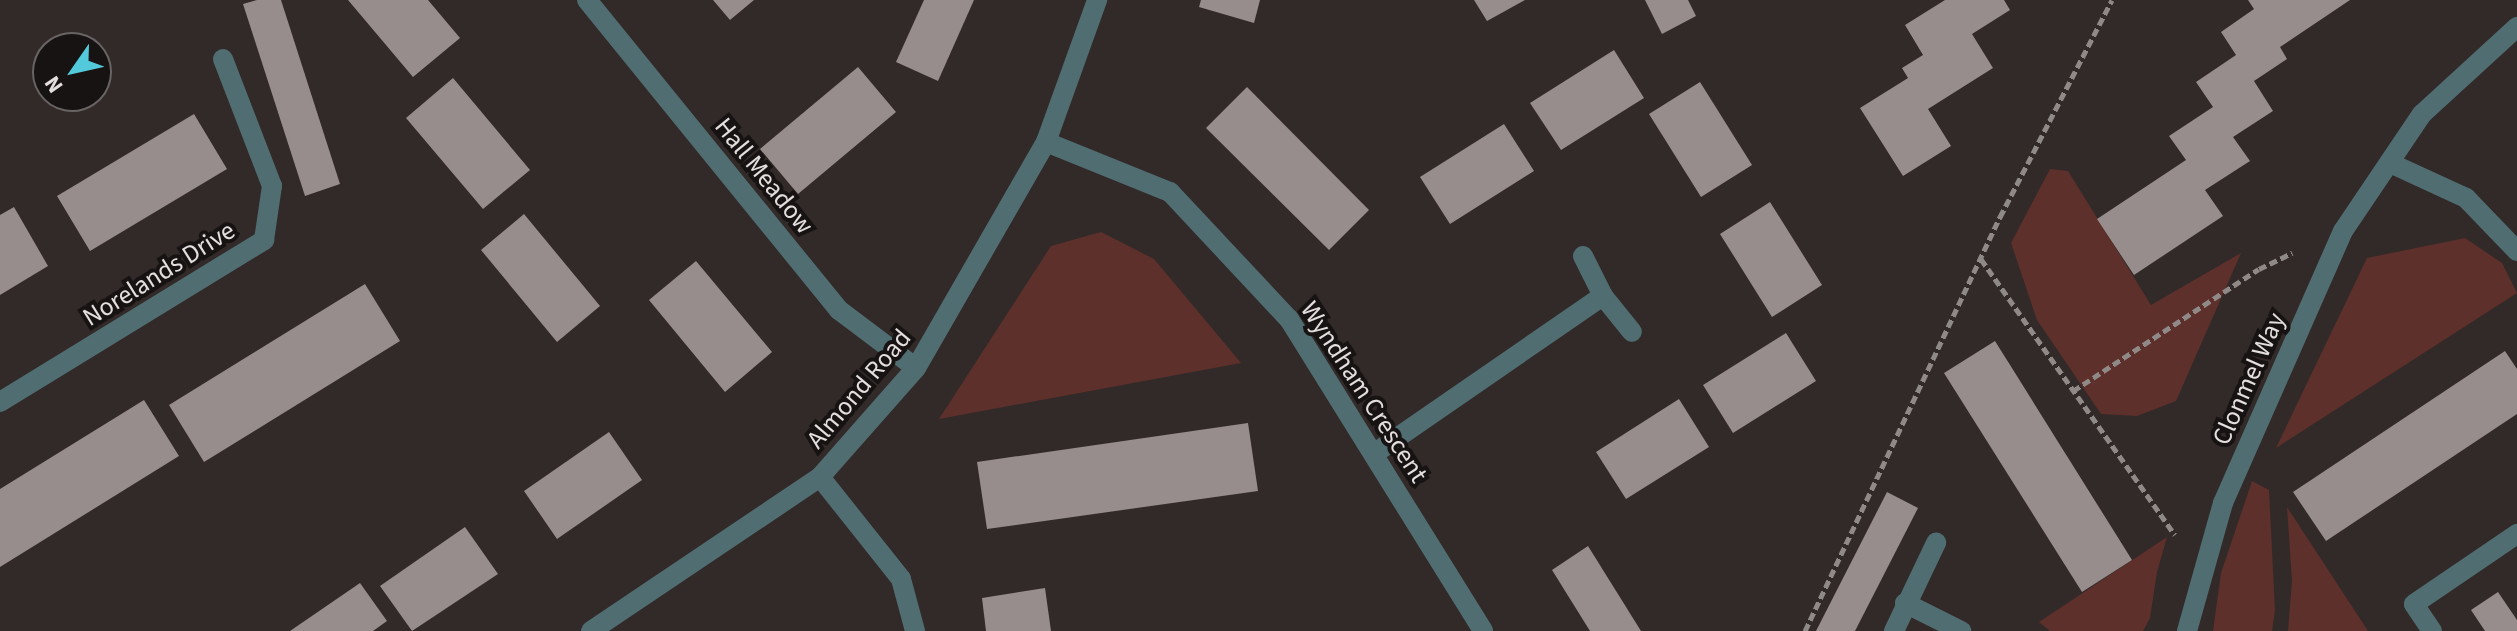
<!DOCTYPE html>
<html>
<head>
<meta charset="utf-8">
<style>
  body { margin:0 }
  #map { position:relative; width:2517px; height:631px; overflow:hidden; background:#322a28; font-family:"Source Sans 3",sans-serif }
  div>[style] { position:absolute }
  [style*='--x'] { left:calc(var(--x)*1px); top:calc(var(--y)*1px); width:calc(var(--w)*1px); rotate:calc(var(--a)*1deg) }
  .green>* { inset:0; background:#5d302b }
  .building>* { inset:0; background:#978d8c }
  .path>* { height:5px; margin-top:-2.5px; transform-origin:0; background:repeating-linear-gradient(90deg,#8f8988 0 8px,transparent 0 12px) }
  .minor>* { height:20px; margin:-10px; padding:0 10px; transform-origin:10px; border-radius:10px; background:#506d71 }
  span { translate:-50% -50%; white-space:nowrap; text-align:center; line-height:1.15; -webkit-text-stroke:8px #171313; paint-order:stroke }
  .street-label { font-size:26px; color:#e4dede }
  .north { position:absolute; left:32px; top:32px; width:80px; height:80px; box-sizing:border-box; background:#171313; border:2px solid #696464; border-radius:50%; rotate:236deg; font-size:22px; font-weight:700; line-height:32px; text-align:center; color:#e4dede }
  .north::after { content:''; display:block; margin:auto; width:28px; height:36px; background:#53cadc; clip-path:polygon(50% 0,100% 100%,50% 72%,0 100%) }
</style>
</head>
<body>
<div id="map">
  <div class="green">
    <div style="clip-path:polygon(2050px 169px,2068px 171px,2151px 305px,2241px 253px,2176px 401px,2137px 416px,2101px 414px,2037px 320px,2011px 243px)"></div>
    <div style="clip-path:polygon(1101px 232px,1154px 259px,1241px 363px,939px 419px,1051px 246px)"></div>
    <div style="clip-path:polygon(2465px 238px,2502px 263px,2517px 293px,2276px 448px,2367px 258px)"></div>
    <div style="clip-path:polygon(2252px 481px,2269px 490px,2275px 610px,2272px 631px,2213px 631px,2221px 573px)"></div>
    <div style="clip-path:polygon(2287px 507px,2368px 631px,2288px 631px,2292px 581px)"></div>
    <div style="clip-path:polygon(2167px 537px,2157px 572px,2150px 618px,2143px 631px,2050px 631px,2039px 622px)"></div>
  </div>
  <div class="building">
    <div style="clip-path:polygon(257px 0,281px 0,340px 184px,305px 196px,243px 4px)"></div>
    <div style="clip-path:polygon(348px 0,428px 0,460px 38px,413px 77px)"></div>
    <div style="clip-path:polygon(713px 0,754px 0,730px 20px)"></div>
    <div style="clip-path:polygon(924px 0,974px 0,938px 81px,896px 62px)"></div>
    <div style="clip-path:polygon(1201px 0,1260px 0,1254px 23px,1199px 7px)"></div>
    <div style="clip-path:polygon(1474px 0,1525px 0,1487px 21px)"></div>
    <div style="clip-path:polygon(1645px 0,1688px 0,1696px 16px,1662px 34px)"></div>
    <div style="clip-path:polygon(1945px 0,2004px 0,2010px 10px,1972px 34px,1993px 68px,1928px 109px,1951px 146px,1903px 176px,1860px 108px,1908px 78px,1902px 68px,1923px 55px,1905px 25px)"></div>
    <div style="clip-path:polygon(2248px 0,2350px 0,2280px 47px,2287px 59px,2254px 81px,2273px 111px,2233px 137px,2250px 161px,2205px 190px,2223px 216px,2134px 275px,2097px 219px,2186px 160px,2169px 136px,2213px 107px,2196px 82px,2236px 55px,2221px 32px,2254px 9px)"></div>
    <div style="clip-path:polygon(1614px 50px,1644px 98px,1561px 150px,1530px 103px)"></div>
    <div style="clip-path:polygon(858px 67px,896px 112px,798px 194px,760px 149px)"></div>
    <div style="clip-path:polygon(453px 78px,530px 170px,483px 209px,406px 118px)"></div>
    <div style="clip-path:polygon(1700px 82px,1752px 165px,1701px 197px,1649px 114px)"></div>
    <div style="clip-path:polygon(1247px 87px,1369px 210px,1329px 250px,1206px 128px)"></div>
    <div style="clip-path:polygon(194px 114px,227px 169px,90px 251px,57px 196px)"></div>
    <div style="clip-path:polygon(1504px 124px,1534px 171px,1450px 224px,1420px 177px)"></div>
    <div style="clip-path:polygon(1770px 202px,1822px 285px,1772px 317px,1720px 234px)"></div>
    <div style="clip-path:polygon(14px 207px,48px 266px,0 295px,0 215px)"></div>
    <div style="clip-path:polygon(524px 214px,600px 306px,557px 342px,481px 250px)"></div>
    <div style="clip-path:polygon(696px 261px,772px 352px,725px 392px,649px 300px)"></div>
    <div style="clip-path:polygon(365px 284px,400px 341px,204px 462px,169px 405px)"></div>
    <div style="clip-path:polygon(1786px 333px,1816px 381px,1733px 433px,1703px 385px)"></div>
    <div style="clip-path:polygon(1995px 341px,2132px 560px,2082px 592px,1944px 373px)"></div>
    <div style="clip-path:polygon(2505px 351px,2517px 369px,2517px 414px,2326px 541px,2293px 492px)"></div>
    <div style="clip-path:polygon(1679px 399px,1709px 447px,1626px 499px,1596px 452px)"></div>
    <div style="clip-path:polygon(144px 400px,179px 456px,0 567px,0 489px)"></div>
    <div style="clip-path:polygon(1248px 423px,1258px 491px,987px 529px,977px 462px)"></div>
    <div style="clip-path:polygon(609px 432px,642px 480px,557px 539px,524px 491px)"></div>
    <div style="clip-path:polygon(1887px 492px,1918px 508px,1855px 631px,1816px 631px)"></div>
    <div style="clip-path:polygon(465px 527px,498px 574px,412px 631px,380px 586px)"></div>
    <div style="clip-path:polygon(1588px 546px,1641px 631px,1590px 631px,1552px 570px)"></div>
    <div style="clip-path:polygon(360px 583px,387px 621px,373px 631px,290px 631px)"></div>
    <div style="clip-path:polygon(1045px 588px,1051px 631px,986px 631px,982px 598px)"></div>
    <div style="clip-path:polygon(2498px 592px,2517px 620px,2517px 631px,2485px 631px,2471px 610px)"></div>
  </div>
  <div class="path">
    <div style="--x:1981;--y:259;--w:337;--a:54.9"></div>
    <div style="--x:2073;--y:391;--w:222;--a:-33.3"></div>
    <div style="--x:2259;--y:269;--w:37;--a:-26"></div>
    <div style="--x:1805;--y:631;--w:458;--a:-64.8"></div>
    <div style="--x:2000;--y:217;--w:244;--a:-62.7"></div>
  </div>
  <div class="minor">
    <div style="--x:587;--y:0;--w:400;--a:50.9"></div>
    <div style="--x:839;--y:310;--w:96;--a:37"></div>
    <div style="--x:1046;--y:142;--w:134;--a:22"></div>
    <div style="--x:1170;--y:192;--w:174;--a:46.9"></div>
    <div style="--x:1289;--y:319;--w:367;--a:58.1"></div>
    <div style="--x:2390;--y:163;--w:84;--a:24.7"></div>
    <div style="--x:2466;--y:198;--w:74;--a:46.1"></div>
    <div style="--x:1583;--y:256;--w:45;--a:63.4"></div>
    <div style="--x:1603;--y:296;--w:46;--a:51.1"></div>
    <div style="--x:0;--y:402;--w:310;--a:-31.5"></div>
    <div style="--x:264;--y:240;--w:55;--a:-81.6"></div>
    <div style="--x:272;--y:186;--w:136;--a:-111.1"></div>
    <div style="--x:1375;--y:453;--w:277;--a:-34.6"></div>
    <div style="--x:820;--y:477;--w:130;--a:51.5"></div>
    <div style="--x:901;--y:579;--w:54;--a:74.9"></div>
    <div style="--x:1905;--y:603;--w:63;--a:26.6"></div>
    <div style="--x:591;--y:631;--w:276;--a:-33.9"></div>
    <div style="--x:820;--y:477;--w:145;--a:-48.6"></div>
    <div style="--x:916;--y:368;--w:261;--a:-60.1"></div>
    <div style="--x:1046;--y:142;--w:151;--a:-70.2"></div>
    <div style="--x:1894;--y:631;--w:98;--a:-64.5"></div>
    <div style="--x:2187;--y:631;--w:133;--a:-74.3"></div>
    <div style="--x:2223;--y:503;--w:297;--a:-66.2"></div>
    <div style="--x:2343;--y:231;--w:141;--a:-56"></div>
    <div style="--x:2422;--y:114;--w:129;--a:-42.5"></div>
    <div style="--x:2432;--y:631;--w:32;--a:-124"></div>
    <div style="--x:2414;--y:604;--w:125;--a:-34.2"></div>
  </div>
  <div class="street-label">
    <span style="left:764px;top:176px;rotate:51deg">Hall Meadow</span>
    <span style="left:159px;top:274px;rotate:-32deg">Norelands Drive</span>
    <span style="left:2249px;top:379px;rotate:-66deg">Clonmel Way</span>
    <span style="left:859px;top:389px;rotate:-50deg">Almond Road</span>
    <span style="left:1364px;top:392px;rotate:57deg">Wyndham Crescent</span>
  </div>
  <div class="north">N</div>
</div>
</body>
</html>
